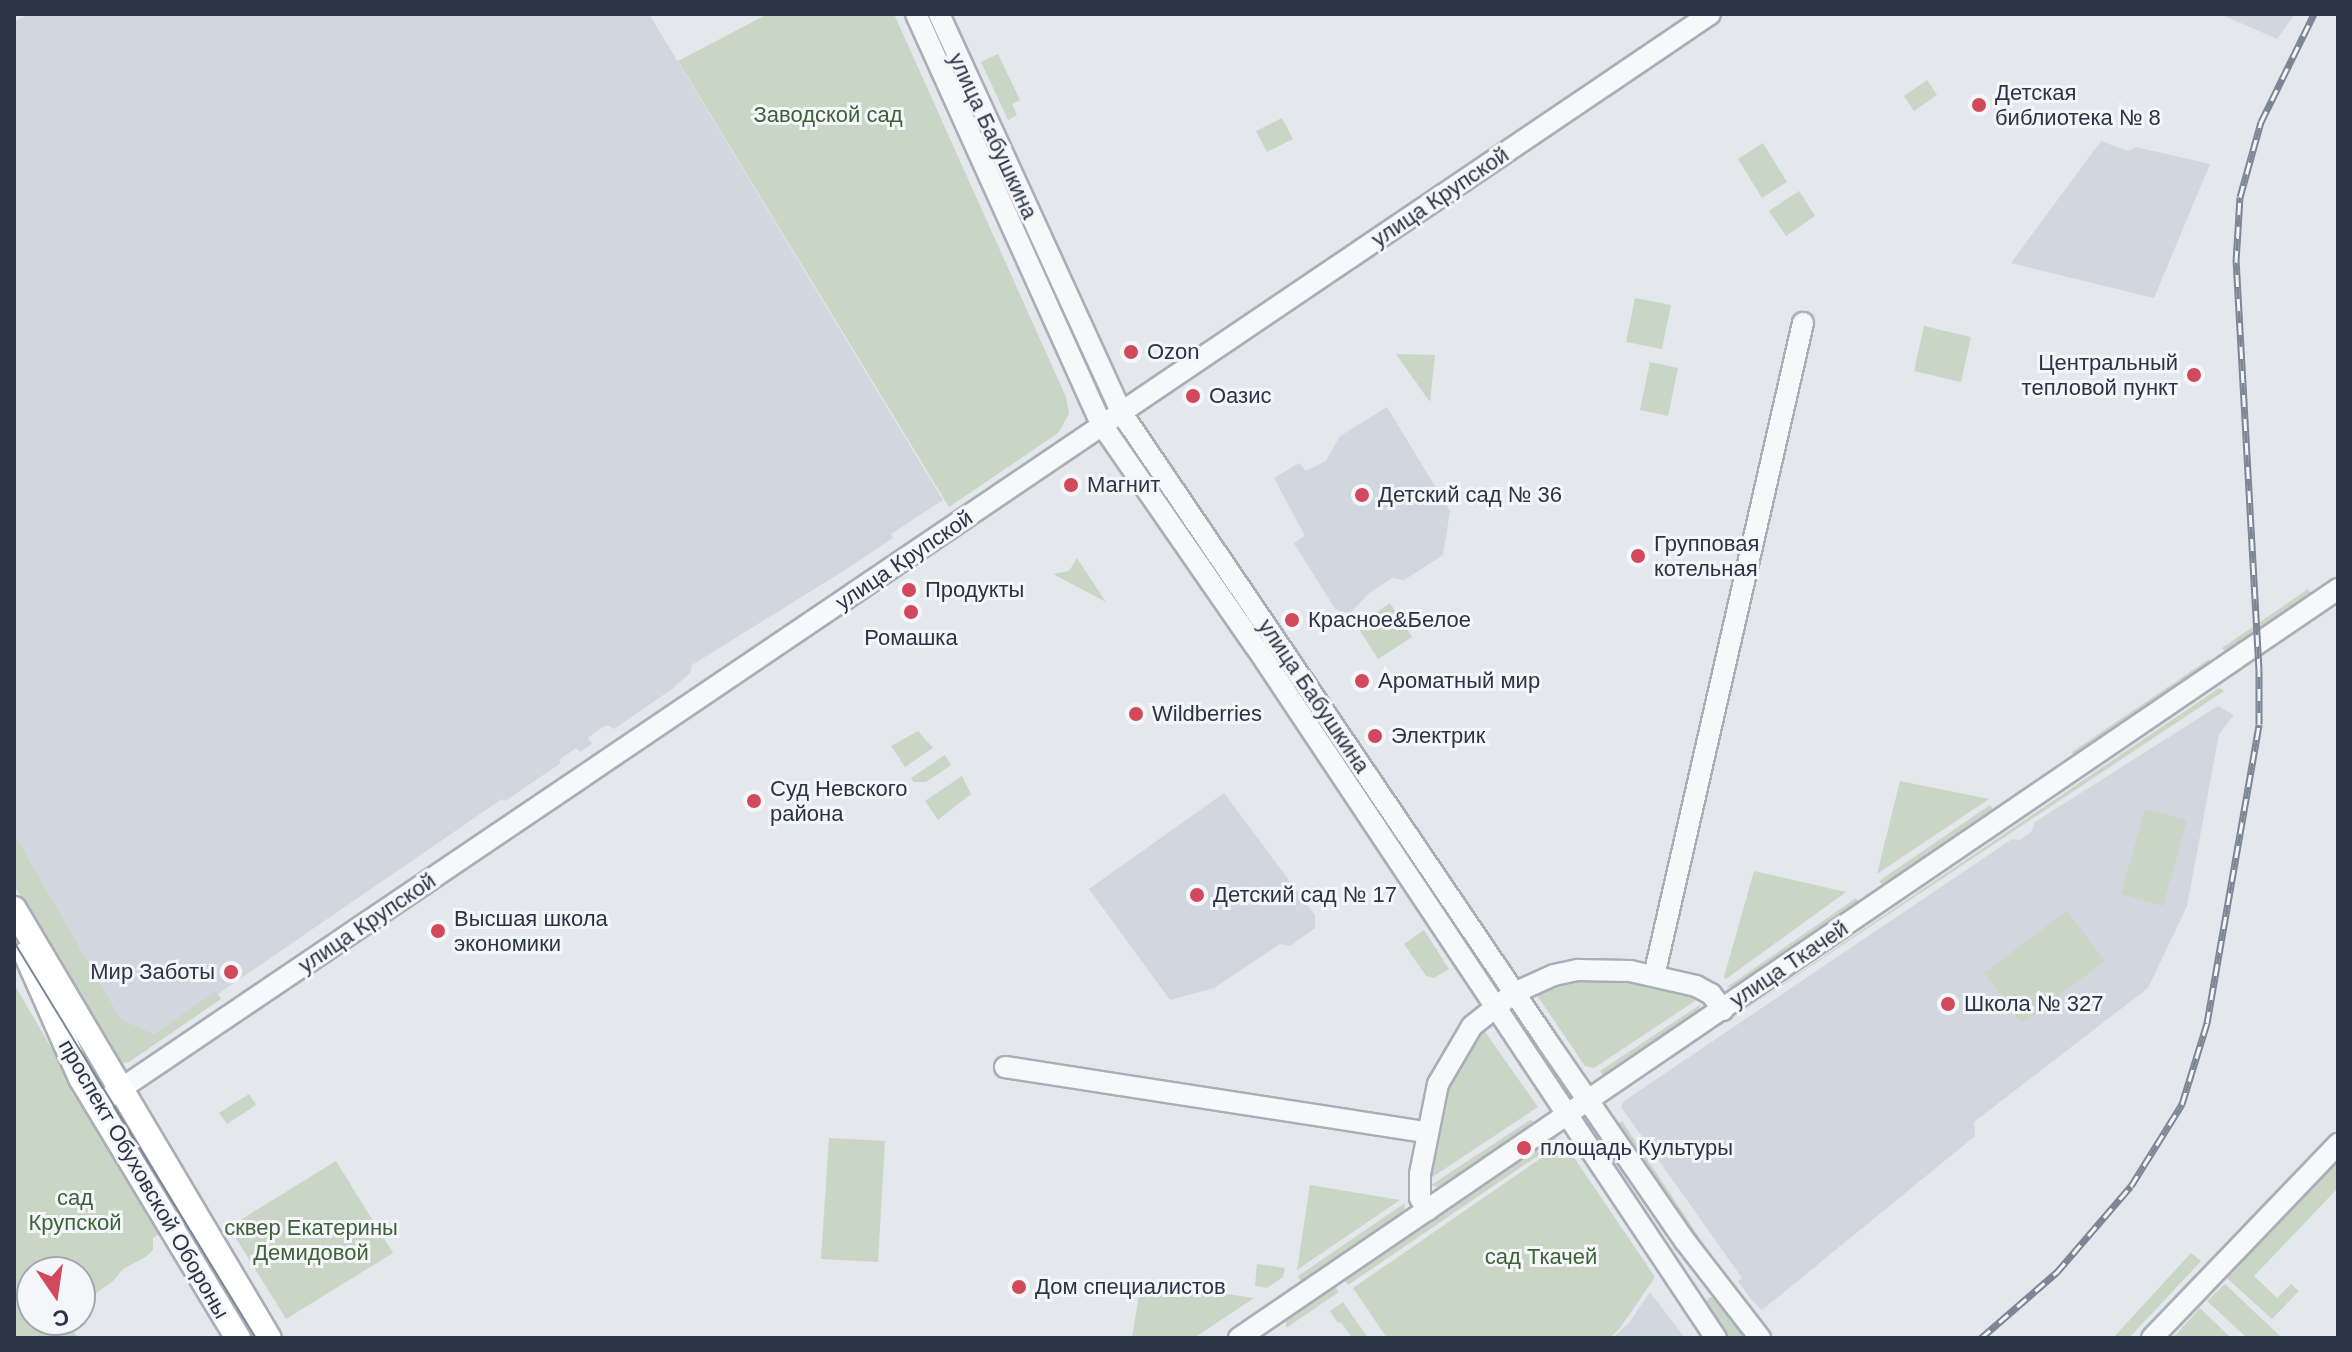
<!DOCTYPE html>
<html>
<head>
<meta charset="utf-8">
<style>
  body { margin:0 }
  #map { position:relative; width:2352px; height:1352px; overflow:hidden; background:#e4e7ec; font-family:Helvetica,sans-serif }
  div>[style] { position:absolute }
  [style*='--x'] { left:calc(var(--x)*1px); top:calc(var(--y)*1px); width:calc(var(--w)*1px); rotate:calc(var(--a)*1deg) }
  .built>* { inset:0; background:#d2d6de }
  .green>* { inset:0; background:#c9d6c5 }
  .roads { filter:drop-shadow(2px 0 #a9aeb7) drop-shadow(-2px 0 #a9aeb7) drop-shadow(0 2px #a9aeb7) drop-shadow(0 -2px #a9aeb7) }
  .minor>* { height:20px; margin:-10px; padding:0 10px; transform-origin:10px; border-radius:10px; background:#f7f8fa }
  .major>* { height:24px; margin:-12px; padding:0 12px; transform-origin:12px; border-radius:12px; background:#fff }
  .tram>* { height:2px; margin:-1px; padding:0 1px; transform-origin:1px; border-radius:1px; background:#7d8696 }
  .rail>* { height:7px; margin-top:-3.5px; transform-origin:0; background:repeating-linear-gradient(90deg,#f4f6f9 0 12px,#7d8696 0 24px); box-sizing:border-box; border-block:2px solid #7d8696 }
  .dots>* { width:22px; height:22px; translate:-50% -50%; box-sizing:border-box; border:4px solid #f4f6f9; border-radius:50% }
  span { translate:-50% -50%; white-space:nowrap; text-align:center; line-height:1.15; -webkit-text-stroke:6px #f4f6f9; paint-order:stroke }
  .poi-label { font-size:22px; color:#2b3445 }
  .left { translate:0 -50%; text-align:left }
  .right { translate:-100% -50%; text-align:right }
  .park-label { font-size:22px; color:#3f6138 }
  .street-label { font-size:22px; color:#2b3445 }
  .frame { position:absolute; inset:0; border:16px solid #2b3445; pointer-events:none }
  .north { position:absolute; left:16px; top:1256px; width:80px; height:80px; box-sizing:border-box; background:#f4f6f9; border:2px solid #a4a8b1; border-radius:50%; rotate:167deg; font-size:22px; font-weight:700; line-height:32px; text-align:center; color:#2b3445 }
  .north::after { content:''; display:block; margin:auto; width:28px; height:36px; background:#d1495b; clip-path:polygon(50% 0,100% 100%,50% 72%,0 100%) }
</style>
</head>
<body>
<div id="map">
  <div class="built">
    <div style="clip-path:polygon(29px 14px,649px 14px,943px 500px,891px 534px,893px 538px,845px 570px,692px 665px,690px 673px,672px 689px,614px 729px,607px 725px,595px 732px,588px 738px,592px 744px,580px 752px,576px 748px,559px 760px,561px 763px,505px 801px,502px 799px,218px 994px,216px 992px,154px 1034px,121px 1019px,14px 833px,14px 22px)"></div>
    <div style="clip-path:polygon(2220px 14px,2295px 14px,2277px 39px)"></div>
    <div style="clip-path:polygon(2101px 141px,2128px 151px,2136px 147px,2210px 164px,2154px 298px,2011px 263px)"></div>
    <div style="clip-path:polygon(1387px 407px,1450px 511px,1443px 555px,1404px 580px,1392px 578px,1368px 594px,1350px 614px,1335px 609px,1294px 543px,1305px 536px,1274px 478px,1299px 463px,1306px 471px,1326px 461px,1340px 436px)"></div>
    <div style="clip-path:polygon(2218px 706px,2234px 715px,2219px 734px,2187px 906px,2148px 988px,1974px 1122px,1975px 1136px,1762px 1310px,1750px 1298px,1738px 1281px,1742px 1278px,1621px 1107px,1624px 1101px,2012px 839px,2020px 840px,2031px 832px,2035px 822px)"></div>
    <div style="clip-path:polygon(1224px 793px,1315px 915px,1315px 928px,1290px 946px,1280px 944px,1214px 988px,1170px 1000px,1089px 889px)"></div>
    <div style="clip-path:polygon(1650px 1292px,1685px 1338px,1612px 1338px,1629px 1323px)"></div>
  </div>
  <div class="green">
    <div style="clip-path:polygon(768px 14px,894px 14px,1066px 397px,1069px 414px,1058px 433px,949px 507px,678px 61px)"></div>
    <div style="clip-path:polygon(998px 54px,1020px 100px,1012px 104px,1017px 115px,1008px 120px,981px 62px)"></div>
    <div style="clip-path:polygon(1927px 80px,1937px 95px,1914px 111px,1904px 96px)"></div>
    <div style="clip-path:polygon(1282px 118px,1293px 139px,1267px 152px,1256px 131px)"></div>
    <div style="clip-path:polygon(1763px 143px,1787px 182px,1762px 198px,1738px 159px)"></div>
    <div style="clip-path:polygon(1799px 191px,1815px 216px,1786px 236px,1769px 211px)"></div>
    <div style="clip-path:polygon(1635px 298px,1671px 305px,1662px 349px,1626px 342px)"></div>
    <div style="clip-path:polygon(1924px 326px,1971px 337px,1961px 382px,1914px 371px)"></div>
    <div style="clip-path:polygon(1396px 354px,1435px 355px,1430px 402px)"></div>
    <div style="clip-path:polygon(1650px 362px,1678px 368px,1668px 416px,1640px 410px)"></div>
    <div style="clip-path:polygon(1077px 558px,1106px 602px,1053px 574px,1069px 571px)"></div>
    <div style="clip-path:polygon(2308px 589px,2312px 595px,2227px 653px,2222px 648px)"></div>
    <div style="clip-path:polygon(1390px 603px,1412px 637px,1378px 659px,1357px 626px)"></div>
    <div style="clip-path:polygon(2209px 659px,2211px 663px,2075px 756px,2072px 752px)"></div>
    <div style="clip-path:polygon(2219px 688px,2224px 691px,1721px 1026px)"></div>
    <div style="clip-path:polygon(918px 731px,933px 748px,905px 767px,891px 746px)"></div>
    <div style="clip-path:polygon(945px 755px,951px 765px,926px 782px,913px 782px,911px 778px)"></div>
    <div style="clip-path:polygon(962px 776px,971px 794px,938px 820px,925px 801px)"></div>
    <div style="clip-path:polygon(1900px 781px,1989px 799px,1877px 874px)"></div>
    <div style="clip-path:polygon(1990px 805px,1994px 811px,1883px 886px,1879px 881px)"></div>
    <div style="clip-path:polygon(2145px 809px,2187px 820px,2163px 906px,2121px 894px)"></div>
    <div style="clip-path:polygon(14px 833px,121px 1019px,154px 1034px,216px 991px,221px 999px,129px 1062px,122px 1063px,14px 885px)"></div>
    <div style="clip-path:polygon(1754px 871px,1846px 892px,1726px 979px,1724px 977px)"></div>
    <div style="clip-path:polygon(1856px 898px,1859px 902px,1734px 988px,1727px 987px)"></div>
    <div style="clip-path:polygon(2067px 911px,2105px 961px,2022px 1023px,1984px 973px)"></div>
    <div style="clip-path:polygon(1424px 930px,1449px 969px,1434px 978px,1426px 976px,1404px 944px)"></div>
    <div style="clip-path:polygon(1606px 976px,1692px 992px,1698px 999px,1594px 1068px,1585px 1066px,1534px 991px,1556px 982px)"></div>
    <div style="clip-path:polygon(14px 984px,160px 1234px,153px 1238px,153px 1250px,147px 1256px,123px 1269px,113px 1281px,83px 1303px,80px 1303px,80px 1272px,32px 1272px,32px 1320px,67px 1320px,78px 1338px,14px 1338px)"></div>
    <div style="clip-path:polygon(1701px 1004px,1698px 1012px,1604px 1077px,1600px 1071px)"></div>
    <div style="clip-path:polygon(1483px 1029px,1538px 1107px,1428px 1180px,1441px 1094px,1468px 1044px)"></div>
    <div style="clip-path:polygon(249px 1094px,256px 1105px,227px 1124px,219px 1113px)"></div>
    <div style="clip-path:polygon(1530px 1120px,1535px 1122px,1439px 1188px,1431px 1185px)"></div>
    <div style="clip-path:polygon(1622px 1121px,1746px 1308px,1743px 1311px,1616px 1125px)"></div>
    <div style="clip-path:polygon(829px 1138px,885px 1141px,878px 1262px,821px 1259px)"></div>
    <div style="clip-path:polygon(1555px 1138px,1558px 1142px,1348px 1285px,1345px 1281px)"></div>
    <div style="clip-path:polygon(1560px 1145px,1575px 1159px,1655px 1277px,1620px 1328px,1610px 1338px,1387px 1338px,1353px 1288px)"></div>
    <div style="clip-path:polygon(2338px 1157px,2338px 1188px,2254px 1276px,2277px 1298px,2291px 1284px,2299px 1291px,2272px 1319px,2227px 1278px)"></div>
    <div style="clip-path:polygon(336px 1161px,393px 1253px,286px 1319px,229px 1227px)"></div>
    <div style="clip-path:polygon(1310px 1185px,1400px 1200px,1297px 1270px)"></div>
    <div style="clip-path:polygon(1405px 1203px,1404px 1211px,1301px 1281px,1298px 1276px)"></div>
    <div style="clip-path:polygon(2191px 1253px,2201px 1261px,2129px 1338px,2113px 1338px)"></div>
    <div style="clip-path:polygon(1257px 1264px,1285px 1268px,1283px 1277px,1267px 1288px,1255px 1286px)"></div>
    <div style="clip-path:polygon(1151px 1283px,1254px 1298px,1194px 1338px,1132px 1338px,1140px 1288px)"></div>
    <div style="clip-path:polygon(2225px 1284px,2280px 1336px,2278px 1338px,2247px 1338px,2207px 1301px)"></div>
    <div style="clip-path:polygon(1335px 1287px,1339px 1292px,1286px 1328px,1286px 1320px)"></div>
    <div style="clip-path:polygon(1710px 1297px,1714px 1297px,1747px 1338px,1725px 1338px,1703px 1305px)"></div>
    <div style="clip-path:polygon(1343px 1302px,1368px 1338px,1352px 1338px,1341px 1322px,1338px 1323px,1330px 1311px)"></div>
    <div style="clip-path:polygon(2200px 1308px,2231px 1338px,2173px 1338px)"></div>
  </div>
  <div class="roads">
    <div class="minor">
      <div style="--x:916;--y:14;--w:451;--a:65.7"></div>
      <div style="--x:1102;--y:425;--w:270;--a:55.3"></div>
      <div style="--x:1256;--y:647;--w:830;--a:56.35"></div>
      <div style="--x:939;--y:14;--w:438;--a:65.4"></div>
      <div style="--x:1121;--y:412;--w:763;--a:55.89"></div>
      <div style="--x:1549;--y:1044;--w:239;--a:55.4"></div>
      <div style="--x:1685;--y:1241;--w:123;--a:52.3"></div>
      <div style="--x:1654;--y:976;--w:670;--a:-77.15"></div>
      <div style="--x:1005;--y:1067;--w:427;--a:8.8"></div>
      <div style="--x:97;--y:1105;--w:1947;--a:-34.07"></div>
      <div style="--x:1428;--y:1210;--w:14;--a:-124"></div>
      <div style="--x:1420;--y:1198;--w:24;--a:-90"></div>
      <div style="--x:1420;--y:1174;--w:92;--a:-78.7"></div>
      <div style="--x:1438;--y:1084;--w:67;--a:-59.6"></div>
      <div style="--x:1472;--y:1026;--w:53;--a:-38.2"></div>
      <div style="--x:1514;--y:993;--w:44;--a:-24.2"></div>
      <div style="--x:1554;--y:975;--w:25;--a:-12"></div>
      <div style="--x:1578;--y:970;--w:52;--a:1.1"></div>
      <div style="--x:1630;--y:971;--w:68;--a:12.8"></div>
      <div style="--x:1696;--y:986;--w:17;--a:28"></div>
      <div style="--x:1711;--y:994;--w:20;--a:53"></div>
      <div style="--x:1239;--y:1338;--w:1330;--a:-34.28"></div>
      <div style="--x:2152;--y:1338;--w:269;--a:-46.2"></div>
    </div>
    <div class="major">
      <div style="--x:14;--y:909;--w:499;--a:59.3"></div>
      <div style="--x:26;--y:954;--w:136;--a:66.1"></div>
      <div style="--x:81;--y:1078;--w:304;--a:58.9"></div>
    </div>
  </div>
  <div class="tram">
    <div style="--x:14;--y:942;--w:464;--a:58.6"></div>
  </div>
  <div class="rail">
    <div style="--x:1981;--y:1338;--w:101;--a:-41"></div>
    <div style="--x:2057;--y:1272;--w:113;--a:-49.3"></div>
    <div style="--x:2131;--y:1186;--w:97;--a:-58.1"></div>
    <div style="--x:2182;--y:1104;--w:85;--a:-72.8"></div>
    <div style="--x:2207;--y:1023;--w:303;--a:-80.1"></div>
    <div style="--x:2259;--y:724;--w:54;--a:-90"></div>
    <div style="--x:2259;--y:670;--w:409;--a:-93.2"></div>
    <div style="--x:2236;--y:262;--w:65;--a:-86.5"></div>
    <div style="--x:2240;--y:197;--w:78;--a:-74.4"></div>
    <div style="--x:2261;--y:122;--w:120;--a:-63.9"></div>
  </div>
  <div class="dots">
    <div style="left:1979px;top:105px;background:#d1495b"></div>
    <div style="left:1131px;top:352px;background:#d1495b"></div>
    <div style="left:2194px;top:375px;background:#d1495b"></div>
    <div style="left:1193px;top:396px;background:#d1495b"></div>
    <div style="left:1071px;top:485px;background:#d1495b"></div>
    <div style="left:1362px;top:495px;background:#d1495b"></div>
    <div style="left:1638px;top:556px;background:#d1495b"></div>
    <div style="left:909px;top:590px;background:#d1495b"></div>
    <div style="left:911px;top:612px;background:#d1495b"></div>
    <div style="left:1292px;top:620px;background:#d1495b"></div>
    <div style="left:1362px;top:681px;background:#d1495b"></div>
    <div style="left:1136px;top:714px;background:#d1495b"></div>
    <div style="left:1375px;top:736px;background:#d1495b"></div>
    <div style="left:754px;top:801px;background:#d1495b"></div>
    <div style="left:1197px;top:895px;background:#d1495b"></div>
    <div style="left:438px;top:931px;background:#d1495b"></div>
    <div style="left:231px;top:972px;background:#d1495b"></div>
    <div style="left:1948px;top:1004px;background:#d1495b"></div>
    <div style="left:1524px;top:1148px;background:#d1495b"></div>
    <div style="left:1019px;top:1287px;background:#d1495b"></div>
  </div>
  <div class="poi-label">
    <span class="left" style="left:1995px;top:105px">Детская<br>библиотека № 8</span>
    <span class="left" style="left:1147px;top:352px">Ozon</span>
    <span class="right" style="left:2178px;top:375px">Центральный<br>тепловой пункт</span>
    <span class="left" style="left:1209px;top:396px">Оазис</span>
    <span class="left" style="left:1087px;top:485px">Магнит</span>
    <span class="left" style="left:1378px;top:495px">Детский сад № 36</span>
    <span class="left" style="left:1654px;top:556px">Групповая<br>котельная</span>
    <span class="left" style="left:925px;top:590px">Продукты</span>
    <span class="left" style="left:1308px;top:620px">Красное&amp;Белое</span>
    <span style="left:911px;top:638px">Ромашка</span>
    <span class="left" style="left:1378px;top:681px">Ароматный мир</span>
    <span class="left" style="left:1152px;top:714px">Wildberries</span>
    <span class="left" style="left:1391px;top:736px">Электрик</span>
    <span class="left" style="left:770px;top:801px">Суд Невского<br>района</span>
    <span class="left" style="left:1213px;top:895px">Детский сад № 17</span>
    <span class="left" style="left:454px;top:931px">Высшая школа<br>экономики</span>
    <span class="right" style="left:215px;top:972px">Мир Заботы</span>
    <span class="left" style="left:1964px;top:1004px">Школа № 327</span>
    <span class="left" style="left:1540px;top:1148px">площадь Культуры</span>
    <span class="left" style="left:1035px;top:1287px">Дом специалистов</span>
  </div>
  <div class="park-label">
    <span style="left:828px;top:115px">Заводской сад</span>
    <span style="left:75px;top:1210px">сад<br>Крупской</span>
    <span style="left:311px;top:1240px">сквер Екатерины<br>Демидовой</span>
    <span style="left:1541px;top:1257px">сад Ткачей</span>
  </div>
  <div class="street-label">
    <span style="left:993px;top:136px;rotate:65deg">улица Бабушкина</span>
    <span style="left:1440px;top:197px;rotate:-34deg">улица Крупской</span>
    <span style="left:904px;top:560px;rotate:-34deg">улица Крупской</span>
    <span style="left:1314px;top:696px;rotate:56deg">улица Бабушкина</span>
    <span style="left:367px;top:923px;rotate:-34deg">улица Крупской</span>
    <span style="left:1789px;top:964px;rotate:-34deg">улица Ткачей</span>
    <span style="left:144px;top:1179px;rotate:60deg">проспект Обуховской Обороны</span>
  </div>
  <div class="frame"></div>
  <div class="north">С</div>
</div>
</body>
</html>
